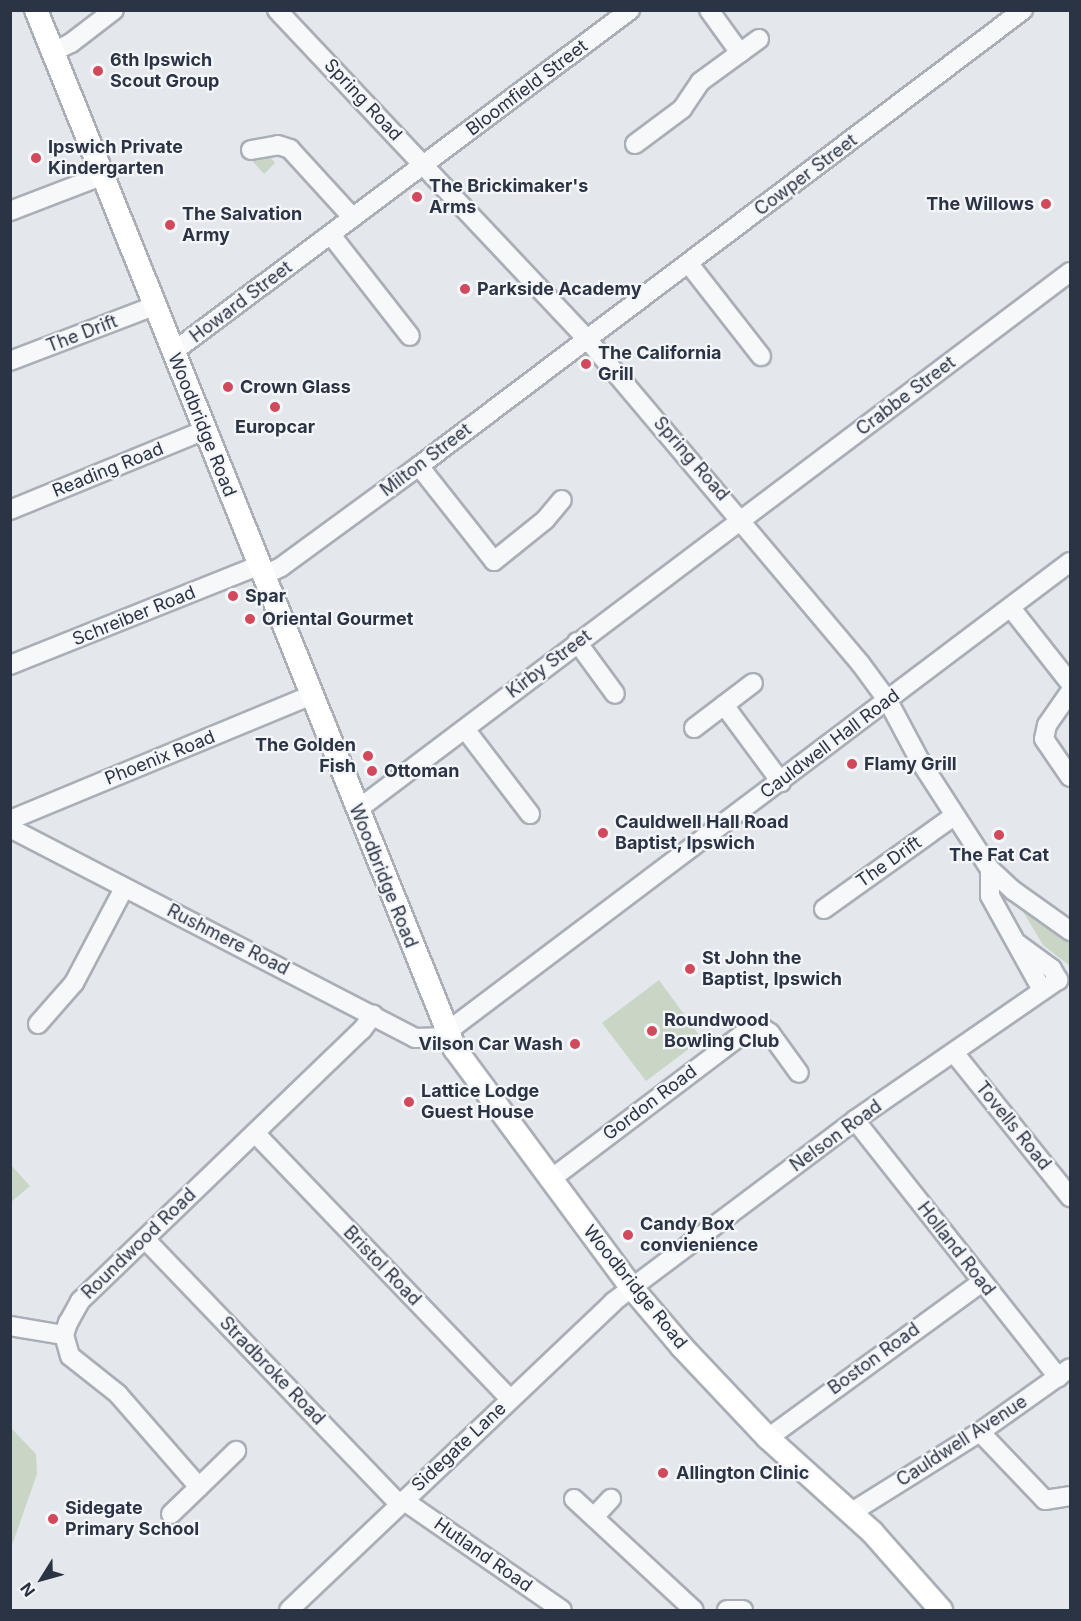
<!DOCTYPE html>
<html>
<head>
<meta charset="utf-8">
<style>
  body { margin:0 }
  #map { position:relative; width:1081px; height:1621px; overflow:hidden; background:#e4e7ec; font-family:Inter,sans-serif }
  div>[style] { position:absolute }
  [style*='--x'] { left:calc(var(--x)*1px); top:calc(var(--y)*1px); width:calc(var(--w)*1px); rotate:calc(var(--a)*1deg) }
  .green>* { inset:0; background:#c9d6c5 }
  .roads { filter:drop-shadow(2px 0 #a9aeb7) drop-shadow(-2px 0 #a9aeb7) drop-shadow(0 2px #a9aeb7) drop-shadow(0 -2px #a9aeb7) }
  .minor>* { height:18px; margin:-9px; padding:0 9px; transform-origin:9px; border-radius:9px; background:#f7f8fa }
  .major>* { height:22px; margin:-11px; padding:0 11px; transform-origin:11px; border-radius:11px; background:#fff }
  .dots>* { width:16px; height:16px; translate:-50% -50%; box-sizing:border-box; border:3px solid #f4f6f9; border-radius:50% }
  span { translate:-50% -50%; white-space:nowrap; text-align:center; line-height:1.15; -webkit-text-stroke:4.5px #f4f6f9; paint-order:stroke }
  .poi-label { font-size:18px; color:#2b3445; font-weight:700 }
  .left { translate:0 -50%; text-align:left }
  .right { translate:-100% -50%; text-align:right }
  .street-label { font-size:18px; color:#2b3445 }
  .frame { position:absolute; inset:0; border:12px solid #2b3445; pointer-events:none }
  .north { position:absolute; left:12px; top:1549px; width:60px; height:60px; -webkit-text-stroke:4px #f4f6f9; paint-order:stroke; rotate:233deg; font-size:16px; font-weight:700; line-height:24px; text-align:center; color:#2b3445 }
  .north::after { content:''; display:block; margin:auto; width:21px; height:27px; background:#2b3445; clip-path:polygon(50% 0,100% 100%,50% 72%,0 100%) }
</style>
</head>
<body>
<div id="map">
  <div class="green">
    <div style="clip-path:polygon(278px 151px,271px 158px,275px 163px,264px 174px,248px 156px)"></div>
    <div style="clip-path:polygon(1015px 898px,1070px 938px,1070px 966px,1043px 945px)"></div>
    <div style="clip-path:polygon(659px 980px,702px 1039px,646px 1081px,602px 1023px)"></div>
    <div style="clip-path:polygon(10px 1164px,30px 1186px,11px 1202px,10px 1202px)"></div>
    <div style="clip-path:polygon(11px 1428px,36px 1454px,37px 1474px,11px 1548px)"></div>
  </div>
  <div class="roads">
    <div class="minor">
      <div style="--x:277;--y:10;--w:452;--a:46.7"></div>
      <div style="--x:587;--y:339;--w:424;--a:49.9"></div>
      <div style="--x:860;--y:663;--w:47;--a:53.6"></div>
      <div style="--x:888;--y:701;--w:68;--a:61.9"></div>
      <div style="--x:920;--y:761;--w:129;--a:57.1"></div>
      <div style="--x:990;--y:869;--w:33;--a:43"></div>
      <div style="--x:1014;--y:891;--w:69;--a:35.5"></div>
      <div style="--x:709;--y:10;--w:53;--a:54.2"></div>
      <div style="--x:53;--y:52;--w:20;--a:-27"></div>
      <div style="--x:71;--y:43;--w:54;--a:-37.5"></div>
      <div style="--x:635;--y:144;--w:59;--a:-36.7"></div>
      <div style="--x:682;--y:109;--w:32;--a:-56"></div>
      <div style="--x:700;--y:82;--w:73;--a:-36.1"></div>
      <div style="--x:251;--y:150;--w:27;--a:-10"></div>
      <div style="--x:278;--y:145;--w:13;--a:18"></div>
      <div style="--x:290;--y:149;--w:93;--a:47.6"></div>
      <div style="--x:10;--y:211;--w:101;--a:-21"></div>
      <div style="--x:331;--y:235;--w:128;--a:52"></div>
      <div style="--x:689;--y:264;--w:117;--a:52"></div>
      <div style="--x:173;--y:352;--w:571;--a:-36.81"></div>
      <div style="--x:10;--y:361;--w:154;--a:-20.9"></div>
      <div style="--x:419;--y:466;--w:121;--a:51.7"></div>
      <div style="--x:494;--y:561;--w:65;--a:-38.8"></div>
      <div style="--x:545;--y:520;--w:26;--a:-50"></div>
      <div style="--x:10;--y:510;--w:211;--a:-22.3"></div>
      <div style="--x:262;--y:576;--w:21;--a:-25"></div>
      <div style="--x:281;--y:567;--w:171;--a:-36.2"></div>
      <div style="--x:419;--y:466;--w:757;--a:-37.05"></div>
      <div style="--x:1011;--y:608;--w:95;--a:51.8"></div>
      <div style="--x:577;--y:642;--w:64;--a:53.8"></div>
      <div style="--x:10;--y:665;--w:267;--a:-21.8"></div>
      <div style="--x:1070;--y:692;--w:40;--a:124.9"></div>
      <div style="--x:1047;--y:725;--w:14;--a:102"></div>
      <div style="--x:1044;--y:739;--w:46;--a:55.6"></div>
      <div style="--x:724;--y:705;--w:96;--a:53.5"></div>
      <div style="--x:694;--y:728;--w:74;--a:-37.3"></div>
      <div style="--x:465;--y:729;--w:107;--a:52.6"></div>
      <div style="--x:357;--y:810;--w:893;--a:-37.04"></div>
      <div style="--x:10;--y:820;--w:325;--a:-22.5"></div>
      <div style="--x:10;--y:828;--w:456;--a:27.4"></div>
      <div style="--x:415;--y:1038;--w:25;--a:-2"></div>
      <div style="--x:440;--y:1037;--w:789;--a:-37.02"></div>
      <div style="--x:990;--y:869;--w:27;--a:90"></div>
      <div style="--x:990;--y:896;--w:105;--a:61"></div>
      <div style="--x:824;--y:909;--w:160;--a:-35.6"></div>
      <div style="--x:1018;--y:944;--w:42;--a:36.3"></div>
      <div style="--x:1052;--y:969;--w:13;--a:61"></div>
      <div style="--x:38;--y:1024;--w:55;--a:-48.7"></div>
      <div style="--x:74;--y:983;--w:107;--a:-62.2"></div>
      <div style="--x:955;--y:1054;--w:184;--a:51.2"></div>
      <div style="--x:855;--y:1120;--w:328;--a:51.7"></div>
      <div style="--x:255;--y:1133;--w:368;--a:46.2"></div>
      <div style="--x:551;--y:1179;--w:251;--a:-37.1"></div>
      <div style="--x:751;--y:1028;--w:10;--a:-6"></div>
      <div style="--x:761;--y:1027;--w:11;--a:34"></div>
      <div style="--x:770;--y:1033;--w:49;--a:54.1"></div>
      <div style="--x:145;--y:1239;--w:367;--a:46.2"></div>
      <div style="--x:10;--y:1326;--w:55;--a:9.5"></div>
      <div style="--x:980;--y:1432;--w:94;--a:46.3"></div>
      <div style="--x:1045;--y:1500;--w:25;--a:-9"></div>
      <div style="--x:768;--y:1438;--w:265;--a:-36.1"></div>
      <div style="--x:199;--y:1487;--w:52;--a:-44.2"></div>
      <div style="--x:574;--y:1499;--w:163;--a:42.8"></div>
      <div style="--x:403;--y:1500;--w:193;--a:34.7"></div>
      <div style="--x:852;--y:1512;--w:151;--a:-32"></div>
      <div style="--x:980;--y:1432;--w:110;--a:-35.4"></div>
      <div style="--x:171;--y:1514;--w:39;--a:-44"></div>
      <div style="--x:199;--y:1487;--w:123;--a:-131.1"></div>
      <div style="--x:118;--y:1394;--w:61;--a:-141.6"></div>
      <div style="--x:70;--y:1356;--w:22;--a:-106"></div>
      <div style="--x:64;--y:1335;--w:13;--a:-72"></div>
      <div style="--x:68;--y:1323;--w:25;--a:-61"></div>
      <div style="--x:80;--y:1301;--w:391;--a:-43.9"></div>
      <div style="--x:362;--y:1030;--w:19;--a:-54"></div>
      <div style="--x:594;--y:1517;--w:25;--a:-47"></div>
      <div style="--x:289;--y:1610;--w:447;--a:-43.5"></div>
      <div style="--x:613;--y:1302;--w:303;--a:-36.9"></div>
      <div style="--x:855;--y:1120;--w:247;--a:-34.6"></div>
      <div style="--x:727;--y:1610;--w:16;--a:0"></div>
    </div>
    <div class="major">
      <div style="--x:36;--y:10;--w:1120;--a:68.04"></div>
      <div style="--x:455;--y:1049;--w:297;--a:53.5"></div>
      <div style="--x:632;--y:1288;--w:77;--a:49.7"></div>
      <div style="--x:682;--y:1347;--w:125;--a:46.6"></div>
      <div style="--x:768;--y:1438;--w:140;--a:42.1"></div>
      <div style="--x:872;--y:1532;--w:104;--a:48.5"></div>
    </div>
  </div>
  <div class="dots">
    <div style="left:98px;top:71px;background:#d1495b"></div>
    <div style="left:36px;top:158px;background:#d1495b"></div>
    <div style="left:417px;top:197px;background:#d1495b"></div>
    <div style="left:1046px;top:204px;background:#d1495b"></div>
    <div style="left:170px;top:225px;background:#d1495b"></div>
    <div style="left:465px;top:289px;background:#d1495b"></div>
    <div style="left:586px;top:364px;background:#d1495b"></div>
    <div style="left:228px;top:387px;background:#d1495b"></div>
    <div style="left:275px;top:407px;background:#d1495b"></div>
    <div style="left:233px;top:596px;background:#d1495b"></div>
    <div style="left:250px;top:619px;background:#d1495b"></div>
    <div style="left:368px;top:756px;background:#d1495b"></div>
    <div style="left:852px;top:764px;background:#d1495b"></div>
    <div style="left:372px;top:771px;background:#d1495b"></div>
    <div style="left:603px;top:833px;background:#d1495b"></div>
    <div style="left:999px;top:835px;background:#d1495b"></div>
    <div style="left:690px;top:969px;background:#d1495b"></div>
    <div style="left:652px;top:1031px;background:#d1495b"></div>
    <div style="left:575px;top:1044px;background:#d1495b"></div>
    <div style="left:409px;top:1102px;background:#d1495b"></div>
    <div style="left:628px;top:1235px;background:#d1495b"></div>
    <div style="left:663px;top:1473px;background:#d1495b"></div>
    <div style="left:53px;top:1519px;background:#d1495b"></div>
  </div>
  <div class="poi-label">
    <span class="left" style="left:110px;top:71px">6th Ipswich<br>Scout Group</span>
    <span class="left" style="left:48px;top:158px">Ipswich Private<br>Kindergarten</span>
    <span class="left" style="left:429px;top:197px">The Brickimaker's<br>Arms</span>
    <span class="right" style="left:1034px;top:204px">The Willows</span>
    <span class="left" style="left:182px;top:225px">The Salvation<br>Army</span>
    <span class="left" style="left:477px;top:289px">Parkside Academy</span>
    <span class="left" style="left:598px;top:364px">The California<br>Grill</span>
    <span class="left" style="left:240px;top:387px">Crown Glass</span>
    <span style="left:275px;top:427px">Europcar</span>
    <span class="left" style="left:245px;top:596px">Spar</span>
    <span class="left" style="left:262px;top:619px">Oriental Gourmet</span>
    <span class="right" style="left:356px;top:756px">The Golden<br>Fish</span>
    <span class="left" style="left:864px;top:764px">Flamy Grill</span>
    <span class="left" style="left:384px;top:771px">Ottoman</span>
    <span class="left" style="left:615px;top:833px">Cauldwell Hall Road<br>Baptist, Ipswich</span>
    <span style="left:999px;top:855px">The Fat Cat</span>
    <span class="left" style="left:702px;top:969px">St John the<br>Baptist, Ipswich</span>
    <span class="left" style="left:664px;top:1031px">Roundwood<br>Bowling Club</span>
    <span class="right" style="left:563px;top:1044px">Vilson Car Wash</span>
    <span class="left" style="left:421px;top:1102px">Lattice Lodge<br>Guest House</span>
    <span class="left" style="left:640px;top:1235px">Candy Box<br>convienience</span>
    <span class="left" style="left:676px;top:1473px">Allington Clinic</span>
    <span class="left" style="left:65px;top:1519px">Sidegate<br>Primary School</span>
  </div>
  <div class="street-label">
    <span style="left:527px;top:88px;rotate:-37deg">Bloomfield Street</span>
    <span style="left:363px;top:100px;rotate:47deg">Spring Road</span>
    <span style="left:806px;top:175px;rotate:-37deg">Cowper Street</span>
    <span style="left:241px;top:302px;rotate:-37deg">Howard Street</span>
    <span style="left:82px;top:334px;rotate:-21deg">The Drift</span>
    <span style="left:906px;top:396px;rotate:-37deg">Crabbe Street</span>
    <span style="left:202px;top:425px;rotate:68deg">Woodbridge Road</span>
    <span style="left:691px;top:459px;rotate:49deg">Spring Road</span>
    <span style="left:426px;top:460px;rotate:-37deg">Milton Street</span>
    <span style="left:108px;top:470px;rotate:-22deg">Reading Road</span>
    <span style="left:134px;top:616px;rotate:-22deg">Schreiber Road</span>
    <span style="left:549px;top:664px;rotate:-37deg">Kirby Street</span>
    <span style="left:830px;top:744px;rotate:-37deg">Cauldwell Hall Road</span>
    <span style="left:160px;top:758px;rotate:-22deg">Phoenix Road</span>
    <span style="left:889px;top:862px;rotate:-35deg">The Drift</span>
    <span style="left:383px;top:876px;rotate:68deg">Woodbridge Road</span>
    <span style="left:228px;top:940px;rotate:27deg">Rushmere Road</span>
    <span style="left:650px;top:1103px;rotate:-37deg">Gordon Road</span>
    <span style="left:1013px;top:1126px;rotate:51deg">Tovells Road</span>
    <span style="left:836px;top:1136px;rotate:-36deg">Nelson Road</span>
    <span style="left:139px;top:1244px;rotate:-44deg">Roundwood Road</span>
    <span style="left:956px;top:1249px;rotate:52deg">Holland Road</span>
    <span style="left:382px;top:1266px;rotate:46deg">Bristol Road</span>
    <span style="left:635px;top:1287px;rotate:51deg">Woodbridge Road</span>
    <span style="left:874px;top:1359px;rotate:-36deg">Boston Road</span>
    <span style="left:272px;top:1371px;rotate:46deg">Stradbroke Road</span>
    <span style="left:962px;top:1441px;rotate:-33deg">Cauldwell Avenue</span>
    <span style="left:459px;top:1447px;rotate:-43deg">Sidegate Lane</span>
    <span style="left:483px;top:1555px;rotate:35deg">Hutland Road</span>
  </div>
  <div class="frame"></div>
  <div class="north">N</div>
</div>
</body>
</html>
